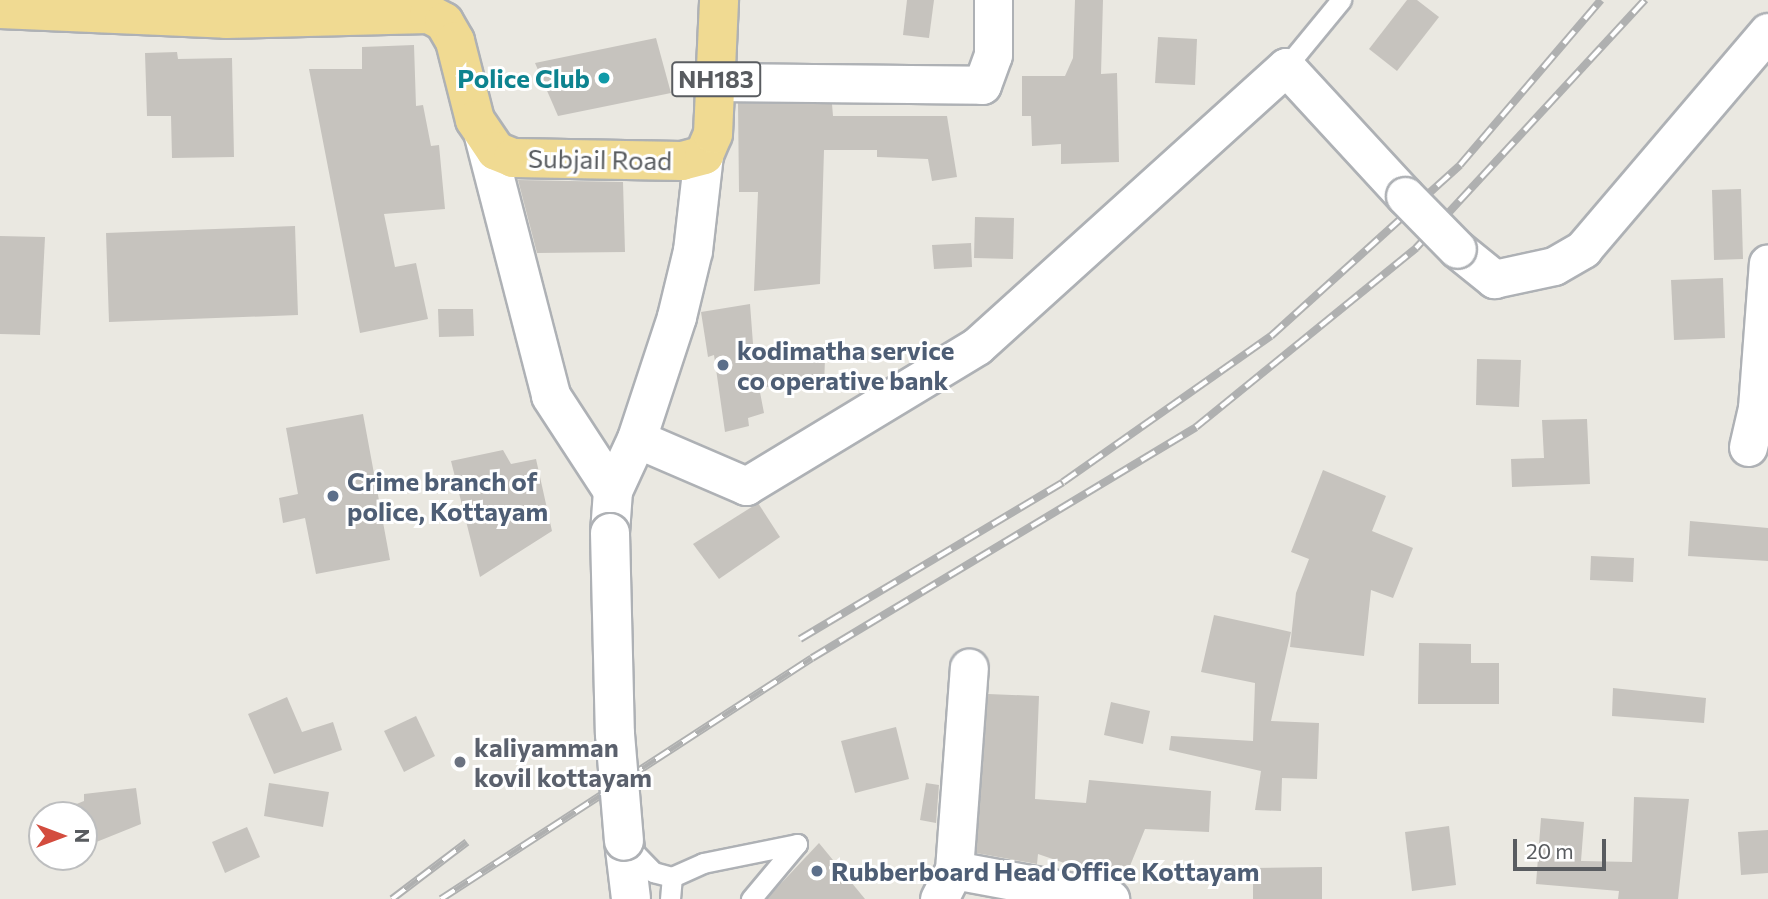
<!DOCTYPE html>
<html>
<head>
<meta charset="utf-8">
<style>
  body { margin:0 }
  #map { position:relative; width:1768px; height:899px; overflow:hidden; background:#eae8e1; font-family:Commissioner,sans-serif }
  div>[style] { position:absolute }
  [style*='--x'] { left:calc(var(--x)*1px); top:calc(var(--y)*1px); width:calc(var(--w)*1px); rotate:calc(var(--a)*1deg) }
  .building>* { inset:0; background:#c6c3be }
  .roads { filter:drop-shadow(2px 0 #aeb1b5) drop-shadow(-2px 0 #aeb1b5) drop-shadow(0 2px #aeb1b5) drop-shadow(0 -2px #aeb1b5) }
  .lane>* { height:19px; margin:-9.5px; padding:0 9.5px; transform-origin:9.5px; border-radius:9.5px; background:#fff }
  .street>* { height:37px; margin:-18.5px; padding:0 18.5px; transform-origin:18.5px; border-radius:18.5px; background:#fff }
  .secondary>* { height:38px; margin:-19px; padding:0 19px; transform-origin:19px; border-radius:19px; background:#fff }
  .highway>* { height:38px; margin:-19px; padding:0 19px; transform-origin:19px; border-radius:19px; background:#f0da92 }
  .rail>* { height:8px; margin-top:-4px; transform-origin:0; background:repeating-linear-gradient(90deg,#fff 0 16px,#afb0b0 0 32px); box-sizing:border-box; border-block:2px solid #afb0b0 }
  .bridges { filter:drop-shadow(2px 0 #aeb1b5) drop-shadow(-2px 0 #aeb1b5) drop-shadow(0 2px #aeb1b5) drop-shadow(0 -2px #aeb1b5) }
  .street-bridge>* { height:37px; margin:-18.5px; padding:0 18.5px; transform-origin:18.5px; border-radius:18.5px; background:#fff }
  .secondary-bridge>* { height:38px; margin:-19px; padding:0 19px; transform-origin:19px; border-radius:19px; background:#fff }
  .dots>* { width:19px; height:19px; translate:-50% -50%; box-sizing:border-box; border:4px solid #fff; border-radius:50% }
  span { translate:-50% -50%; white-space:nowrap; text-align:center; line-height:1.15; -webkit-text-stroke:6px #fff; paint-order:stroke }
  .shield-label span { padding:2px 5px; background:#fff; border:2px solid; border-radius:5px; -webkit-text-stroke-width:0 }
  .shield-label { font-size:24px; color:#595c60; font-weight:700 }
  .culture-label { font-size:26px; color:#0d838f; font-weight:700 }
  .right { translate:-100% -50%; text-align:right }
  .street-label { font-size:26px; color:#595c60 }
  .service-label { font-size:26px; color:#4e5e75; font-weight:700 }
  .left { translate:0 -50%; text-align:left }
  .worship-label { font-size:26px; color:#5b616d; font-weight:700 }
  .north { position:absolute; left:28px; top:801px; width:70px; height:70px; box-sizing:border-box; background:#fff; border:2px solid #bdbebf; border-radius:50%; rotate:90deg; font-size:19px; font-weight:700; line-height:28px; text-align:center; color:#595c60 }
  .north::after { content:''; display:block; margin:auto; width:24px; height:32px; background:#d34c3e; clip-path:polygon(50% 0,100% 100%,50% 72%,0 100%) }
  .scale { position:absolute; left:1513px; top:839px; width:93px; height:32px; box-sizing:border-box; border:4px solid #595c60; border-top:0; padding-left:9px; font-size:21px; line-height:24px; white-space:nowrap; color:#595c60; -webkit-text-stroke:5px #fff; paint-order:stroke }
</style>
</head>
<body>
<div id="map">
  <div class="building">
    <div style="clip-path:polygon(907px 0,934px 0,929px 38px,903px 35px)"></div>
    <div style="clip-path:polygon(1075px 0,1103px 0,1101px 74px,1117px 73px,1119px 162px,1061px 164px,1061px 144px,1032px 146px,1031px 116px,1022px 116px,1022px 76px,1065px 76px,1073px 58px)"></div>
    <div style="clip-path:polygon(1407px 0,1417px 0,1439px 17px,1397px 71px,1369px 49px)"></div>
    <div style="clip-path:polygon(1158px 37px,1197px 39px,1195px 85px,1155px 83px)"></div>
    <div style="clip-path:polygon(656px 38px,671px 93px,558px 116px,535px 63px)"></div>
    <div style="clip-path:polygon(414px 45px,416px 106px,423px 105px,431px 146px,439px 145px,445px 209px,384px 214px,395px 267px,416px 263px,428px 319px,360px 333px,309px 69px,362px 69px,362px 47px)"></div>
    <div style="clip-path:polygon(177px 52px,178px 59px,232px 58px,234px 157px,172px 158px,171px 116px,147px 116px,145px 53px)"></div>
    <div style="clip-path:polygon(738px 103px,832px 104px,833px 116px,947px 116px,957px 177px,932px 181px,928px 159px,877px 157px,877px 150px,824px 150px,820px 284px,754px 291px,758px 192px,739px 192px)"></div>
    <div style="clip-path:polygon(518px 180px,623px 182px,625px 252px,537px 253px)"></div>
    <div style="clip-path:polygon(1741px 189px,1743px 259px,1714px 260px,1712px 190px)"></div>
    <div style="clip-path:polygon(975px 217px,1014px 218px,1013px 259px,974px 258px)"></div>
    <div style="clip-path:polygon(295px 226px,298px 315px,109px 322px,106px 233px)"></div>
    <div style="clip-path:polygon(0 236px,45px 237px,40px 335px,0 334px)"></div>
    <div style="clip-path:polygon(971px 243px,972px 267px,934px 269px,932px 245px)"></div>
    <div style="clip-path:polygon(1723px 278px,1725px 338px,1674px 340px,1671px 280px)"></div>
    <div style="clip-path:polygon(750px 304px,754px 357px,825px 358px,824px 388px,759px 387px,764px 413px,748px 418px,749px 426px,725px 432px,714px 355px,708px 357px,701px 312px)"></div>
    <div style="clip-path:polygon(438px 309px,473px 309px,474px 336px,439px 337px)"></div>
    <div style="clip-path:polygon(1477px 359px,1521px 360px,1519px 407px,1476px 405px)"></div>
    <div style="clip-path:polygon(363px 414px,390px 560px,316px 574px,305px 518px,283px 523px,279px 498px,298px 494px,286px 428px)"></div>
    <div style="clip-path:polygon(1587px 419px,1590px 484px,1512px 487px,1511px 459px,1544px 458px,1542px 420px)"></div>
    <div style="clip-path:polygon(503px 450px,511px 464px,536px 459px,552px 531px,480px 577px,451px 461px)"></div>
    <div style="clip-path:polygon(1323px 470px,1386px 496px,1372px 531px,1413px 548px,1393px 598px,1371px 590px,1364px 656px,1290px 647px,1296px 593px,1309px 559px,1291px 552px)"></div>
    <div style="clip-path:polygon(758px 503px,780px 537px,719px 579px,693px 544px)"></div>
    <div style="clip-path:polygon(1690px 521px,1768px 528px,1768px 561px,1688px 556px)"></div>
    <div style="clip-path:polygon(1591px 556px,1634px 558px,1633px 582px,1590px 580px)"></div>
    <div style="clip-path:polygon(1214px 615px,1291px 632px,1271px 721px,1319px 723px,1317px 779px,1282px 778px,1281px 811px,1255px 810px,1261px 771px,1169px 750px,1171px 736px,1253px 741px,1255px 683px,1201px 672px)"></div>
    <div style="clip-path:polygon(1419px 643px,1471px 644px,1471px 663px,1499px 663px,1499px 704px,1418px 704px)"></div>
    <div style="clip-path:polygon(1613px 688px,1706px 698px,1704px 723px,1612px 716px)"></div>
    <div style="clip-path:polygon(988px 694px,1039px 696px,1035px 799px,1086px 803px,1089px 780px,1211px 791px,1209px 832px,1145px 829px,1123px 883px,1038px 854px,1037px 864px,976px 853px)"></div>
    <div style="clip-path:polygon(287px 697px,302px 732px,333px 722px,342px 750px,274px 774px,248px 714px)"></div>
    <div style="clip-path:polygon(1111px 702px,1150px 711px,1143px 744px,1104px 735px)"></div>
    <div style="clip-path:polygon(416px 716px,435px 756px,404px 772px,384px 731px)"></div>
    <div style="clip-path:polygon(896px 727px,909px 779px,855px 793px,841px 741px)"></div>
    <div style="clip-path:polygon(269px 783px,329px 792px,323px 827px,264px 816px)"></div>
    <div style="clip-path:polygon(926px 783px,939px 785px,936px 823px,920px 820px)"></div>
    <div style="clip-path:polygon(136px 788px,141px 824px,84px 847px,84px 815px,49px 815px,84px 801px,84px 794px)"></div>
    <div style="clip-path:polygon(1634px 797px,1689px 799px,1678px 899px,1618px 899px,1619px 891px,1536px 884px,1541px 818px,1584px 822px,1581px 861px,1632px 862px)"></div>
    <div style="clip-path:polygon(1449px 826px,1456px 885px,1412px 891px,1405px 832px)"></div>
    <div style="clip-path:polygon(247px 827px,260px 857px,225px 873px,212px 842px)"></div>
    <div style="clip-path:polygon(1768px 830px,1768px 873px,1741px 875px,1738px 832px)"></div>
    <div style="clip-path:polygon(819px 843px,865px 899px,767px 899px,772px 893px)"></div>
    <div style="clip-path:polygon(1322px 867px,1322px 899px,1253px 899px,1253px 868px)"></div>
  </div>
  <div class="roads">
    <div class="lane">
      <div style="--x:1286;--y:67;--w:87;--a:-50.6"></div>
      <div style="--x:629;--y:847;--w:35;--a:46"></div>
      <div style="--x:653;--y:872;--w:20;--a:15"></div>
      <div style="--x:672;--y:877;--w:34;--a:-24"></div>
      <div style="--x:703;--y:863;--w:96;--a:-11.4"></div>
      <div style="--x:797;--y:844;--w:72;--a:129.9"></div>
      <div style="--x:670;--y:899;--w:22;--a:-85"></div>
    </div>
    <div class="street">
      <div style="--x:716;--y:82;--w:266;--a:0.6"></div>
      <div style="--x:982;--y:85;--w:32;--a:-70"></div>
      <div style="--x:993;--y:55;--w:55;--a:-90"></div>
      <div style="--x:1457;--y:249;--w:48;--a:39"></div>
      <div style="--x:1494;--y:279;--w:61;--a:-12.2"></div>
      <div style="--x:1554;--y:266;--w:34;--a:-30"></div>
      <div style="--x:1583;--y:249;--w:285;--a:-49.6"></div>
      <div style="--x:637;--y:439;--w:119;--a:23.3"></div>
      <div style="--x:746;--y:486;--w:270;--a:-31.2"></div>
      <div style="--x:977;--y:346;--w:416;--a:-42.1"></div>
      <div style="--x:1286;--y:67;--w:176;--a:47.3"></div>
      <div style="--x:1748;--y:447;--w:40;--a:-77"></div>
      <div style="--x:1757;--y:408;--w:145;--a:-85.7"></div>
      <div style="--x:954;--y:870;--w:159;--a:10.5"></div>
      <div style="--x:939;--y:899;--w:33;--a:-63"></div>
      <div style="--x:954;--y:870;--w:203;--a:-85.8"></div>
    </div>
    <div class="secondary">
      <div style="--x:484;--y:136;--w:268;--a:75.5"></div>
      <div style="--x:551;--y:396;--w:113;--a:56.9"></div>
      <div style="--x:610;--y:533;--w:42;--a:-85.9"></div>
      <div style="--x:613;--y:491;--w:57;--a:-65.2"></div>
      <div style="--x:637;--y:439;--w:128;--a:-71.8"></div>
      <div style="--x:677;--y:317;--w:68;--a:-76.4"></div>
      <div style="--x:693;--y:251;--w:97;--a:-83.5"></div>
      <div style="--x:624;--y:841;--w:58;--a:83.1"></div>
    </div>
    <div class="highway">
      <div style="--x:0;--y:9;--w:226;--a:2.5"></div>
      <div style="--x:226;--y:19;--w:203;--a:-1.4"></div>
      <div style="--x:429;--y:14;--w:17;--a:28"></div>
      <div style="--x:444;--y:22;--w:22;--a:60"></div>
      <div style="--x:455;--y:41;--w:81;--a:75.8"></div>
      <div style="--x:475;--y:120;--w:37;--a:56"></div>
      <div style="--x:496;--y:151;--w:18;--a:22"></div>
      <div style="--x:513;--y:158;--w:169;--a:1"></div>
      <div style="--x:682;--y:161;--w:23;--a:-15"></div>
      <div style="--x:704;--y:155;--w:23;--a:-67"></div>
      <div style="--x:713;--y:134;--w:134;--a:-87.4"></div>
    </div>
  </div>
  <div class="rail">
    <div style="--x:800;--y:639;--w:306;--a:-30.8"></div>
    <div style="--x:1063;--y:482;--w:254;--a:-35.1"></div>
    <div style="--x:1271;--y:336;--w:255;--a:-42.1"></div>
    <div style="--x:1460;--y:165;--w:217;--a:-49.5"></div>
    <div style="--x:392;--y:899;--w:94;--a:-37.2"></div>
    <div style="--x:441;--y:899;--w:442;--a:-33"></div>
    <div style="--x:812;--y:658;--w:448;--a:-31"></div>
    <div style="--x:1196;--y:427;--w:284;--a:-39.1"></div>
    <div style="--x:1416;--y:248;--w:338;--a:-47.3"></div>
  </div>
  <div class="bridges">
    <div class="street-bridge">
      <div style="--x:1405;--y:196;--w:74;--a:45.5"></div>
    </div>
    <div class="secondary-bridge">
      <div style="--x:610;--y:533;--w:201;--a:88.6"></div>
      <div style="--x:615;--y:734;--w:107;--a:85.2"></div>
    </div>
  </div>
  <div class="dots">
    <div style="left:604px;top:78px;background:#0f9aa8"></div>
    <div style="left:723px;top:365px;background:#5c6f8a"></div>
    <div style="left:333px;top:496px;background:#5c6f8a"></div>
    <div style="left:460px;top:762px;background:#6b7280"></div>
    <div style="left:817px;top:871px;background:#5c6f8a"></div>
  </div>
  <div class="shield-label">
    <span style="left:716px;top:79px">NH183</span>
  </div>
  <div class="culture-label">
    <span class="right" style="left:590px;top:78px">Police Club</span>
  </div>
  <div class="street-label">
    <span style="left:600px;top:159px;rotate:1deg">Subjail Road</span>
  </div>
  <div class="service-label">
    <span class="left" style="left:737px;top:365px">kodimatha service<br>co operative bank</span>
    <span class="left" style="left:347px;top:496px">Crime branch of<br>police, Kottayam</span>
    <span class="left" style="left:831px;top:871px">Rubberboard Head Office Kottayam</span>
  </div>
  <div class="worship-label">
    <span class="left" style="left:474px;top:762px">kaliyamman<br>kovil kottayam</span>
  </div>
  <div class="north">N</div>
  <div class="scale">20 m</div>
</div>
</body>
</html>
